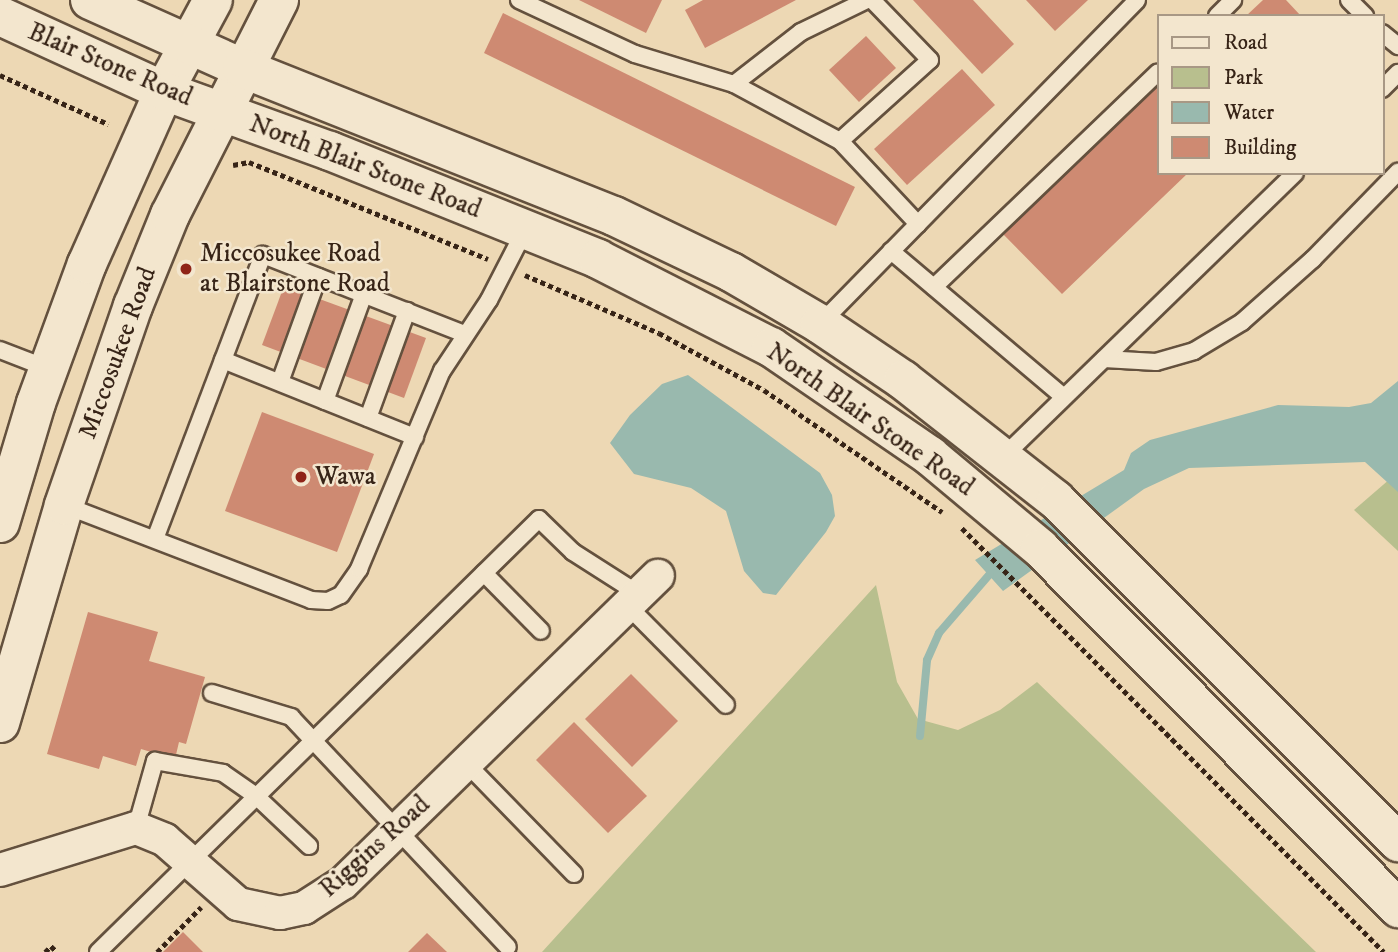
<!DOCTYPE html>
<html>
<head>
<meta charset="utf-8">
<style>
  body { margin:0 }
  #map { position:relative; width:1398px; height:952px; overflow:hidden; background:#edd8b4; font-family:"IM FELL DW Pica",serif }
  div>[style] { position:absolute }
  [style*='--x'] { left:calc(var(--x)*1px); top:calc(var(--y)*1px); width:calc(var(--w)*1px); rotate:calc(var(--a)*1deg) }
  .green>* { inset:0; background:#b8bf8e }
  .water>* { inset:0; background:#99b9ae }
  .stream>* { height:8px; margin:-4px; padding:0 4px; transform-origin:4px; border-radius:4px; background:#99b9ae }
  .building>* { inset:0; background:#ce8a72 }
  .path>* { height:4.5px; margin-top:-2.25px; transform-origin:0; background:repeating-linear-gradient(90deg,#372417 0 5px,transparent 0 8.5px) }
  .roads { filter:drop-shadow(2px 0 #64513e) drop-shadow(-2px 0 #64513e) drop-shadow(0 2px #64513e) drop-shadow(0 -2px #64513e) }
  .service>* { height:16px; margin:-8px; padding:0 8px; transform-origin:8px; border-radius:8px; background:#f3e6ce }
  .minor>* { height:32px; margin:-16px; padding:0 16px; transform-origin:16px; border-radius:16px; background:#f3e6ce }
  .tertiary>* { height:38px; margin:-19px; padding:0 19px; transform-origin:19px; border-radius:19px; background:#f3e6ce }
  .secondary>* { height:38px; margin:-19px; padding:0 19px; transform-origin:19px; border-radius:19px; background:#f3e6ce }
  .dots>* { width:19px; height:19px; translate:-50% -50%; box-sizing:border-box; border:4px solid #f3e6ce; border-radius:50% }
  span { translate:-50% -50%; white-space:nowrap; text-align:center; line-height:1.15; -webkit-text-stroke:5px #f3e6ce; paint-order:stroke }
  .street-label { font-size:26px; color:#372417 }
  .poi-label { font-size:26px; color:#372417 }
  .left { translate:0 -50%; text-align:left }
  .legend { position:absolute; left:1157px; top:14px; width:228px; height:161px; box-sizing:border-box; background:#f3e6ce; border:2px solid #a89885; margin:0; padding:9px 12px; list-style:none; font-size:21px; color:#372417 }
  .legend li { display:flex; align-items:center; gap:14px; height:35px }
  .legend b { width:35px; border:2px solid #a89885 }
</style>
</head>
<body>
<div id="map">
  <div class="green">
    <div style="clip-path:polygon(1398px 472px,1398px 551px,1354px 510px)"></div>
    <div style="clip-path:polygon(876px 585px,897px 682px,918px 719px,958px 730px,1000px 710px,1037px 682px,1316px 952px,542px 952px)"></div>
  </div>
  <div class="water">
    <div style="clip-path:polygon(688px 375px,820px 473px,832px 495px,835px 516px,826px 532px,776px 595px,763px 593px,744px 571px,726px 511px,691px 488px,634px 474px,610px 443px,630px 415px,662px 384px)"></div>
    <div style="clip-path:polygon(1398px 381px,1398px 492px,1365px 462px,1189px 468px,1144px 489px,1003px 591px,975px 560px,1124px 470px,1131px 453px,1150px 440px,1278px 405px,1349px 407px,1371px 403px)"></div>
  </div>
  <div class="stream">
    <div style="--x:920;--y:736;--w:76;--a:-84.7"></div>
    <div style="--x:927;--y:660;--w:30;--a:-66"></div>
    <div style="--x:939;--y:633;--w:77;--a:-49.2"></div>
  </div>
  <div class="building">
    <div style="clip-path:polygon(579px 0,662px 0,646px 33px)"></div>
    <div style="clip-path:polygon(703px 0,796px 0,705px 48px,685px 10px)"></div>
    <div style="clip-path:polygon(913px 0,973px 0,1014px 44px,982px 74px)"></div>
    <div style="clip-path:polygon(1026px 0,1088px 0,1055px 31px)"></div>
    <div style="clip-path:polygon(1263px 0,1286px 0,1301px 16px,1246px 16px)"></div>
    <div style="clip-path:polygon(503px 13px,855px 187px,836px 226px,484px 53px)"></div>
    <div style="clip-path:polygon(866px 36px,896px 68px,859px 102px,829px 70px)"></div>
    <div style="clip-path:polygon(962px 69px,995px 105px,907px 185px,874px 149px)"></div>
    <div style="clip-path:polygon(1158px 84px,1158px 173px,1188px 173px,1062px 294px,1003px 234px)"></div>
    <div style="clip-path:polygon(284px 286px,426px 338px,404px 398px,262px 345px)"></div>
    <div style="clip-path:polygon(262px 412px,374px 454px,337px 552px,225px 511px)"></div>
    <div style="clip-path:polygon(88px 612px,158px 632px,149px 661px,205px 677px,186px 744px,179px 742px,175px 759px,141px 749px,136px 766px,103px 756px,99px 769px,47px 754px)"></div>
    <div style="clip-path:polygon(631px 674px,678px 721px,632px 767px,585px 719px)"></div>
    <div style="clip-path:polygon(574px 722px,647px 796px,608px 833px,536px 760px)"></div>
    <div style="clip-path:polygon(183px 932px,203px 952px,163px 952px)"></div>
    <div style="clip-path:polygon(427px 933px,447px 952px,408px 952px)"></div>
  </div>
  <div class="path">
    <div style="--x:0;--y:75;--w:119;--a:24.4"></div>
    <div style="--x:233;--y:165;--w:16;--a:-11"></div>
    <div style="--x:249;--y:162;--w:258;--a:22.1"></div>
    <div style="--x:525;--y:275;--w:146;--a:23.4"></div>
    <div style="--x:659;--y:333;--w:119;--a:28.5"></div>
    <div style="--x:764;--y:390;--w:216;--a:34.4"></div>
    <div style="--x:962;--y:528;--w:598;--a:45.14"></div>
    <div style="--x:45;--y:952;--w:8;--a:-45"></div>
    <div style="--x:51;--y:946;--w:8;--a:45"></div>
    <div style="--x:157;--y:952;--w:63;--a:-45.6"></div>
  </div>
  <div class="roads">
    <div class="service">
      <div style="--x:519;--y:0;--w:128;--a:25"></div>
      <div style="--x:635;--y:54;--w:103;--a:16.9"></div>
      <div style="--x:734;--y:84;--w:120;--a:28.3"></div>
      <div style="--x:840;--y:141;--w:114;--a:46.8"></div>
      <div style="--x:1349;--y:0;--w:23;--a:45"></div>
      <div style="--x:1217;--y:16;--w:23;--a:-45"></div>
      <div style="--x:1382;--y:33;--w:21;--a:39"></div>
      <div style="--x:734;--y:84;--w:85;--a:-37.8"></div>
      <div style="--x:801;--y:32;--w:73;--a:-25.9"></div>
      <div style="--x:1382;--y:89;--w:23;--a:-45"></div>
      <div style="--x:840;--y:141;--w:121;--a:-42"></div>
      <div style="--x:930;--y:60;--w:83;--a:-134"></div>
      <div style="--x:891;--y:251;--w:226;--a:40.2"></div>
      <div style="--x:934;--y:287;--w:310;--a:-43.8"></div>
      <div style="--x:820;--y:324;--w:453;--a:-45.6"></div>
      <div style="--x:0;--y:350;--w:53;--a:21.2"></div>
      <div style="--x:1104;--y:359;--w:52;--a:3.3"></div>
      <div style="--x:1156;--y:362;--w:40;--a:-16"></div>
      <div style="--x:1194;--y:351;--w:56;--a:-31.1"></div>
      <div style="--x:1242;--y:322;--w:95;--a:-41.6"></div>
      <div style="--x:1313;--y:259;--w:122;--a:-45.7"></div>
      <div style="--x:223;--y:360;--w:207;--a:21.9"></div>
      <div style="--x:280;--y:382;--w:112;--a:-70.1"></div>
      <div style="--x:325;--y:401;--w:114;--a:-70"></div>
      <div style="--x:368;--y:418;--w:114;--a:-70"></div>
      <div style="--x:1003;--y:457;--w:407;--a:-44.2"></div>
      <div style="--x:64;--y:505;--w:265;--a:21"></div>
      <div style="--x:311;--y:600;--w:17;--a:3"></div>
      <div style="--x:328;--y:601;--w:14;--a:-25"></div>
      <div style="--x:341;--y:595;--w:32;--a:-55"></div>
      <div style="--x:359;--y:569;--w:215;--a:-67.3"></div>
      <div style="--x:442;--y:371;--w:85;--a:-56.5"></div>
      <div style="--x:489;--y:300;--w:79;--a:-62.8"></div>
      <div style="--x:155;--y:539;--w:304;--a:-69.2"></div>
      <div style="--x:263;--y:255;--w:217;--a:21.4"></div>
      <div style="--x:484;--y:573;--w:81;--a:45.5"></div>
      <div style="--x:628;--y:606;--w:139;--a:45.3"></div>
      <div style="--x:212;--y:693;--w:83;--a:16.9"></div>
      <div style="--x:291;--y:717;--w:316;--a:46.7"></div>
      <div style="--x:466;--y:763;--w:155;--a:45.8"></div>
      <div style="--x:136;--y:828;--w:70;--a:-74.2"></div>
      <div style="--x:155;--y:761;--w:69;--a:10"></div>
      <div style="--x:223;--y:773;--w:40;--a:34.9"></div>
      <div style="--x:256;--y:796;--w:73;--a:43.3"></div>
      <div style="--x:98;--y:952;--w:618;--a:-44.48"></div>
      <div style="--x:539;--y:519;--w:47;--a:44.1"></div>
      <div style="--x:573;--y:552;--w:78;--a:32.5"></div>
    </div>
    <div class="minor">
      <div style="--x:0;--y:870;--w:142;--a:-17.2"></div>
      <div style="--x:136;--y:828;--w:31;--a:22"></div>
      <div style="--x:165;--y:840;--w:97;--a:41.2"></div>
      <div style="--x:238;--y:904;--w:43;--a:12.1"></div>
      <div style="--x:280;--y:913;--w:25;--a:-12"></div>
      <div style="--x:304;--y:908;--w:46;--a:-32.7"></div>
      <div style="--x:343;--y:883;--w:440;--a:-44.3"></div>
    </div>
    <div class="tertiary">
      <div style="--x:0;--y:523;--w:125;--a:-73.3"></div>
      <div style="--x:36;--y:403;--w:148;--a:-69.9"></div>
      <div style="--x:87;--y:264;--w:189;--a:-66"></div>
      <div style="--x:164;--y:91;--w:103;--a:-61.7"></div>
      <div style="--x:0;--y:723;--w:227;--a:-73.6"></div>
      <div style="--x:64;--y:505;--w:211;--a:-70.9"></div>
      <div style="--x:133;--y:306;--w:98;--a:-67.9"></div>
      <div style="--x:170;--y:215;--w:241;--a:-63.1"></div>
    </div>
    <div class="secondary">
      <div style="--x:90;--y:0;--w:167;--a:24.1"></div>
      <div style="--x:242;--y:68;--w:400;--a:21.7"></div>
      <div style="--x:614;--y:216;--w:130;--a:25.6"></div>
      <div style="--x:731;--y:272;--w:103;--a:30.3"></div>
      <div style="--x:820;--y:324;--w:100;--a:34"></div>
      <div style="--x:903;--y:380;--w:194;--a:38.1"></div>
      <div style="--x:1056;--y:500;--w:484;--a:45"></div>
      <div style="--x:0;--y:16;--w:180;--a:24.6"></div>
      <div style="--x:164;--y:91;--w:177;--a:19.9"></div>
      <div style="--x:330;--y:151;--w:289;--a:21.9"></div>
      <div style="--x:598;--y:259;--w:194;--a:27"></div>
      <div style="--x:771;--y:347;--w:193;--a:34.4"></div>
      <div style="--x:930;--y:456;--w:143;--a:39.9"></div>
      <div style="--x:1040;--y:548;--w:508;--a:45.16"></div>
    </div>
  </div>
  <div class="dots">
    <div style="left:186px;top:269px;background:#8f2418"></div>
    <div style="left:301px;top:477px;background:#8f2418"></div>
  </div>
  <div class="street-label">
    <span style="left:110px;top:65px;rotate:23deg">Blair Stone Road</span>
    <span style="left:365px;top:167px;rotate:21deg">North Blair Stone Road</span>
    <span style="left:118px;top:353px;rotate:-70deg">Miccosukee Road</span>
    <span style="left:870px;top:420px;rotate:35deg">North Blair Stone Road</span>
    <span style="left:375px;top:847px;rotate:-42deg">Riggins Road</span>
  </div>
  <div class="poi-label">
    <span class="left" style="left:200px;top:269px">Miccosukee Road<br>at Blairstone Road</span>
    <span class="left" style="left:315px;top:477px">Wawa</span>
  </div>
  <ul class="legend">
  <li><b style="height:9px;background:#f3e6ce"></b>Road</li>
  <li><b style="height:19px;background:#b8bf8e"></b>Park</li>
  <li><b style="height:19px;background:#99b9ae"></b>Water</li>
  <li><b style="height:19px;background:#ce8a72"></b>Building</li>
  </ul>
</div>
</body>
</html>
